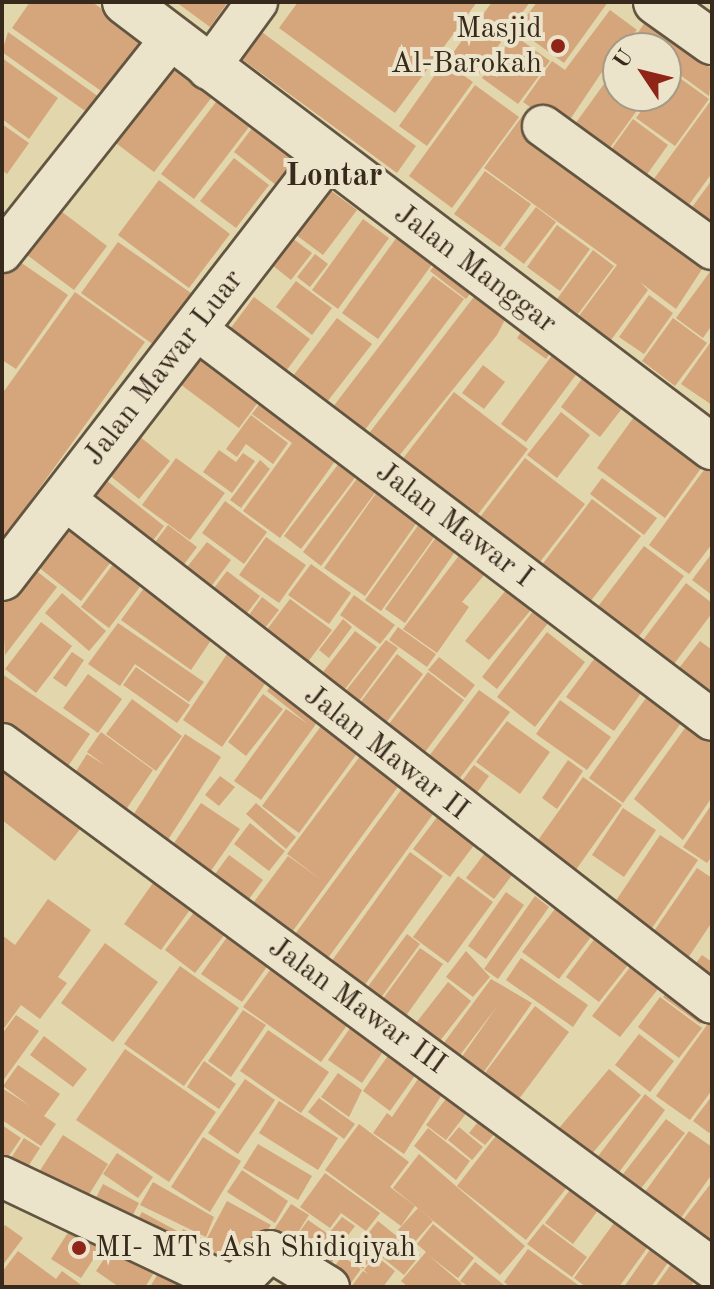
<!DOCTYPE html>
<html>
<head>
<meta charset="utf-8">
<style>
  body { margin:0 }
  #map { position:relative; width:714px; height:1289px; overflow:hidden; background:#e2d6ad; font-family:"Old Standard TT",serif }
  div>[style] { position:absolute }
  [style*='--x'] { left:calc(var(--x)*1px); top:calc(var(--y)*1px); width:calc(var(--w)*1px); rotate:calc(var(--a)*1deg) }
  .building>* { inset:0; background:#d5a57c }
  .roads { filter:drop-shadow(2px 0 #625541) drop-shadow(-2px 0 #625541) drop-shadow(0 2px #625541) drop-shadow(0 -2px #625541) }
  .street>* { height:40px; margin:-20px; padding:0 20px; transform-origin:20px; border-radius:20px; background:#ece4ca }
  .secondary>* { height:44px; margin:-22px; padding:0 22px; transform-origin:22px; border-radius:22px; background:#ece4ca }
  .dots>* { width:22px; height:22px; translate:-50% -50%; box-sizing:border-box; border:4px solid #ece4ca; border-radius:50% }
  span { translate:-50% -50%; white-space:nowrap; text-align:center; line-height:1.15; -webkit-text-stroke:8px #ece4ca; paint-order:stroke }
  .poi-label { font-size:30px; color:#372a1d }
  .right { translate:-100% -50%; text-align:right }
  .left { translate:0 -50%; text-align:left }
  .street-label { font-size:30px; color:#372a1d }
  .neighbourhood-label { font-size:32px; color:#372a1d; font-weight:700 }
  .frame { position:absolute; inset:0; border:4px solid #372a1d; pointer-events:none }
  .north { position:absolute; left:602px; top:32px; width:80px; height:80px; box-sizing:border-box; background:#ece4ca; border:2px solid #a49a85; border-radius:50%; rotate:305deg; font-size:22px; font-weight:700; line-height:32px; text-align:center; color:#372a1d }
  .north::after { content:''; display:block; margin:auto; width:28px; height:36px; background:#8f2418; clip-path:polygon(50% 0,100% 100%,50% 72%,0 100%) }
</style>
</head>
<body>
<div id="map">
  <div class="building">
    <div style="clip-path:polygon(30px 2px,92px 2px,143px 38px,104px 93px,12px 28px)"></div>
    <div style="clip-path:polygon(176px 2px,228px 2px,210px 27px)"></div>
    <div style="clip-path:polygon(298px 2px,477px 2px,395px 113px,279px 28px)"></div>
    <div style="clip-path:polygon(492px 2px,530px 2px,506px 35px,481px 17px)"></div>
    <div style="clip-path:polygon(537px 2px,608px 2px,564px 63px,517px 29px)"></div>
    <div style="clip-path:polygon(610px 10px,637px 30px,618px 48px,563px 130px,523px 102px,552px 61px,565px 70px)"></div>
    <div style="clip-path:polygon(647px 19px,712px 69px,709px 96px,669px 67px,666px 71px,666px 48px,628px 48px)"></div>
    <div style="clip-path:polygon(474px 23px,501px 42px,478px 75px,451px 56px)"></div>
    <div style="clip-path:polygon(255px 27px,416px 146px,397px 173px,235px 54px)"></div>
    <div style="clip-path:polygon(8px 32px,99px 97px,88px 113px,2px 52px)"></div>
    <div style="clip-path:polygon(514px 35px,550px 61px,518px 104px,482px 78px)"></div>
    <div style="clip-path:polygon(168px 49px,219px 88px,154px 172px,104px 134px)"></div>
    <div style="clip-path:polygon(2px 58px,58px 98px,29px 139px,2px 119px)"></div>
    <div style="clip-path:polygon(444px 62px,473px 82px,427px 146px,399px 126px)"></div>
    <div style="clip-path:polygon(670px 71px,709px 99px,675px 146px,636px 118px,652px 96px,666px 96px)"></div>
    <div style="clip-path:polygon(604px 84px,638px 109px,601px 160px,567px 135px)"></div>
    <div style="clip-path:polygon(475px 85px,519px 117px,452px 208px,409px 176px)"></div>
    <div style="clip-path:polygon(222px 94px,255px 119px,194px 199px,161px 174px)"></div>
    <div style="clip-path:polygon(712px 99px,712px 173px,683px 213px,648px 187px)"></div>
    <div style="clip-path:polygon(523px 115px,712px 254px,676px 309px,640px 282px,648px 290px,611px 340px,579px 316px,617px 265px,484px 168px)"></div>
    <div style="clip-path:polygon(633px 119px,668px 145px,638px 187px,603px 161px)"></div>
    <div style="clip-path:polygon(2px 124px,29px 143px,7px 174px,2px 170px)"></div>
    <div style="clip-path:polygon(253px 127px,296px 159px,276px 185px,234px 152px)"></div>
    <div style="clip-path:polygon(234px 158px,269px 185px,236px 228px,200px 201px)"></div>
    <div style="clip-path:polygon(485px 171px,531px 204px,500px 247px,454px 214px)"></div>
    <div style="clip-path:polygon(159px 180px,230px 234px,189px 288px,118px 235px)"></div>
    <div style="clip-path:polygon(712px 180px,712px 232px,687px 214px)"></div>
    <div style="clip-path:polygon(318px 181px,357px 210px,323px 255px,284px 226px)"></div>
    <div style="clip-path:polygon(49px 202px,107px 246px,74px 290px,15px 246px)"></div>
    <div style="clip-path:polygon(536px 207px,556px 222px,524px 264px,504px 249px)"></div>
    <div style="clip-path:polygon(363px 219px,389px 238px,338px 309px,312px 290px)"></div>
    <div style="clip-path:polygon(557px 225px,590px 249px,560px 291px,527px 267px)"></div>
    <div style="clip-path:polygon(279px 228px,312px 253px,291px 280px,258px 254px)"></div>
    <div style="clip-path:polygon(397px 237px,433px 263px,378px 339px,342px 313px)"></div>
    <div style="clip-path:polygon(118px 242px,191px 293px,154px 345px,81px 293px)"></div>
    <div style="clip-path:polygon(593px 250px,614px 266px,578px 314px,557px 299px)"></div>
    <div style="clip-path:polygon(445px 253px,480px 281px,466px 299px,430px 271px)"></div>
    <div style="clip-path:polygon(315px 254px,328px 264px,310px 287px,297px 277px)"></div>
    <div style="clip-path:polygon(10px 255px,68px 295px,16px 369px,2px 360px,2px 268px)"></div>
    <div style="clip-path:polygon(712px 269px,712px 325px,703px 338px,676px 318px)"></div>
    <div style="clip-path:polygon(433px 276px,464px 299px,358px 439px,326px 416px)"></div>
    <div style="clip-path:polygon(296px 281px,332px 308px,312px 335px,276px 307px)"></div>
    <div style="clip-path:polygon(480px 289px,509px 312px,497px 335px,390px 467px,360px 445px)"></div>
    <div style="clip-path:polygon(75px 292px,145px 342px,2px 540px,2px 394px)"></div>
    <div style="clip-path:polygon(649px 295px,673px 313px,644px 354px,619px 337px)"></div>
    <div style="clip-path:polygon(254px 297px,310px 339px,286px 371px,230px 329px)"></div>
    <div style="clip-path:polygon(337px 318px,372px 344px,327px 402px,293px 376px)"></div>
    <div style="clip-path:polygon(673px 318px,707px 343px,675px 386px,642px 361px)"></div>
    <div style="clip-path:polygon(530px 320px,559px 341px,546px 359px,517px 338px)"></div>
    <div style="clip-path:polygon(204px 343px,267px 390px,239px 428px,176px 381px)"></div>
    <div style="clip-path:polygon(710px 343px,712px 344px,712px 405px,681px 384px)"></div>
    <div style="clip-path:polygon(556px 350px,581px 368px,526px 442px,501px 424px)"></div>
    <div style="clip-path:polygon(483px 365px,505px 382px,484px 409px,462px 393px)"></div>
    <div style="clip-path:polygon(587px 372px,627px 402px,600px 437px,561px 407px)"></div>
    <div style="clip-path:polygon(269px 391px,343px 450px,280px 538px,243px 511px,292px 443px,252px 414px)"></div>
    <div style="clip-path:polygon(454px 392px,528px 449px,469px 526px,395px 469px)"></div>
    <div style="clip-path:polygon(639px 410px,707px 460px,665px 518px,597px 468px)"></div>
    <div style="clip-path:polygon(561px 412px,590px 435px,557px 478px,527px 455px)"></div>
    <div style="clip-path:polygon(251px 415px,288px 443px,273px 464px,246px 444px,237px 457px,226px 449px)"></div>
    <div style="clip-path:polygon(139px 436px,170px 461px,139px 499px,108px 474px)"></div>
    <div style="clip-path:polygon(219px 450px,236px 462px,243px 453px,255px 461px,232px 493px,203px 472px)"></div>
    <div style="clip-path:polygon(176px 458px,225px 493px,190px 540px,142px 505px)"></div>
    <div style="clip-path:polygon(343px 458px,360px 471px,301px 549px,284px 536px)"></div>
    <div style="clip-path:polygon(525px 458px,585px 504px,536px 567px,477px 521px)"></div>
    <div style="clip-path:polygon(712px 459px,712px 544px,689px 574px,649px 545px)"></div>
    <div style="clip-path:polygon(260px 460px,270px 469px,241px 508px,230px 500px)"></div>
    <div style="clip-path:polygon(367px 465px,386px 478px,321px 566px,303px 552px)"></div>
    <div style="clip-path:polygon(602px 478px,657px 518px,644px 535px,590px 494px)"></div>
    <div style="clip-path:polygon(106px 480px,164px 526px,142px 555px,83px 508px)"></div>
    <div style="clip-path:polygon(379px 489px,420px 518px,365px 596px,324px 568px)"></div>
    <div style="clip-path:polygon(592px 499px,641px 536px,583px 611px,535px 574px)"></div>
    <div style="clip-path:polygon(225px 501px,267px 532px,244px 564px,202px 533px)"></div>
    <div style="clip-path:polygon(70px 513px,119px 551px,81px 601px,32px 562px)"></div>
    <div style="clip-path:polygon(424px 517px,440px 529px,381px 611px,365px 600px)"></div>
    <div style="clip-path:polygon(168px 525px,197px 547px,173px 579px,144px 557px)"></div>
    <div style="clip-path:polygon(442px 529px,462px 542px,405px 623px,385px 609px)"></div>
    <div style="clip-path:polygon(266px 537px,306px 565px,279px 603px,239px 575px)"></div>
    <div style="clip-path:polygon(207px 542px,231px 560px,201px 600px,176px 581px)"></div>
    <div style="clip-path:polygon(644px 546px,684px 576px,631px 647px,590px 617px)"></div>
    <div style="clip-path:polygon(464px 549px,489px 569px,462px 602px,469px 607px,437px 653px,403px 629px)"></div>
    <div style="clip-path:polygon(712px 553px,712px 595px,692px 580px)"></div>
    <div style="clip-path:polygon(120px 555px,148px 576px,109px 628px,81px 607px)"></div>
    <div style="clip-path:polygon(311px 564px,351px 593px,329px 624px,288px 595px)"></div>
    <div style="clip-path:polygon(30px 566px,57px 587px,5px 655px,2px 603px)"></div>
    <div style="clip-path:polygon(227px 571px,260px 596px,238px 625px,205px 600px)"></div>
    <div style="clip-path:polygon(149px 581px,218px 630px,191px 670px,121px 620px)"></div>
    <div style="clip-path:polygon(686px 583px,712px 603px,712px 613px,674px 664px,643px 640px)"></div>
    <div style="clip-path:polygon(510px 585px,535px 605px,489px 660px,465px 641px)"></div>
    <div style="clip-path:polygon(62px 593px,106px 631px,89px 651px,45px 613px)"></div>
    <div style="clip-path:polygon(354px 595px,395px 625px,380px 644px,340px 615px)"></div>
    <div style="clip-path:polygon(262px 597px,279px 610px,254px 642px,238px 630px)"></div>
    <div style="clip-path:polygon(290px 599px,332px 630px,298px 675px,256px 644px)"></div>
    <div style="clip-path:polygon(537px 606px,552px 618px,497px 689px,482px 677px)"></div>
    <div style="clip-path:polygon(343px 619px,352px 627px,329px 658px,319px 650px)"></div>
    <div style="clip-path:polygon(41px 622px,72px 646px,36px 693px,5px 669px)"></div>
    <div style="clip-path:polygon(118px 623px,204px 682px,189px 702px,135px 664px,120px 686px,88px 664px)"></div>
    <div style="clip-path:polygon(398px 627px,436px 654px,427px 667px,389px 640px)"></div>
    <div style="clip-path:polygon(355px 631px,377px 647px,338px 698px,316px 681px)"></div>
    <div style="clip-path:polygon(547px 632px,585px 662px,535px 727px,497px 697px)"></div>
    <div style="clip-path:polygon(386px 640px,398px 648px,351px 712px,337px 702px)"></div>
    <div style="clip-path:polygon(700px 641px,712px 650px,712px 701px,669px 681px)"></div>
    <div style="clip-path:polygon(233px 645px,273px 672px,222px 747px,183px 720px)"></div>
    <div style="clip-path:polygon(72px 652px,84px 660px,66px 687px,53px 678px)"></div>
    <div style="clip-path:polygon(397px 654px,423px 674px,379px 732px,353px 712px)"></div>
    <div style="clip-path:polygon(597px 655px,644px 689px,614px 731px,566px 697px)"></div>
    <div style="clip-path:polygon(439px 657px,475px 685px,465px 698px,428px 670px)"></div>
    <div style="clip-path:polygon(136px 667px,190px 705px,177px 723px,123px 685px)"></div>
    <div style="clip-path:polygon(428px 672px,464px 700px,416px 764px,380px 736px)"></div>
    <div style="clip-path:polygon(2px 674px,90px 734px,62px 775px,2px 734px)"></div>
    <div style="clip-path:polygon(88px 674px,122px 699px,98px 733px,63px 708px)"></div>
    <div style="clip-path:polygon(278px 676px,324px 713px,261px 800px,234px 781px,286px 709px,308px 724px,267px 691px)"></div>
    <div style="clip-path:polygon(479px 690px,510px 712px,450px 791px,420px 768px)"></div>
    <div style="clip-path:polygon(263px 694px,283px 709px,246px 756px,228px 742px)"></div>
    <div style="clip-path:polygon(646px 698px,681px 723px,623px 803px,589px 778px)"></div>
    <div style="clip-path:polygon(132px 699px,182px 736px,156px 771px,106px 734px)"></div>
    <div style="clip-path:polygon(560px 700px,611px 737px,587px 770px,536px 734px)"></div>
    <div style="clip-path:polygon(507px 721px,550px 752px,520px 794px,476px 762px)"></div>
    <div style="clip-path:polygon(690px 721px,712px 736px,712px 797px,683px 840px,634px 799px)"></div>
    <div style="clip-path:polygon(324px 722px,361px 748px,299px 833px,262px 806px)"></div>
    <div style="clip-path:polygon(101px 732px,153px 770px,125px 811px,73px 776px,87px 754px,106px 766px,87px 752px)"></div>
    <div style="clip-path:polygon(185px 734px,221px 757px,166px 843px,130px 820px)"></div>
    <div style="clip-path:polygon(361px 755px,400px 784px,284px 943px,245px 914px,288px 856px,322px 880px,287px 854px)"></div>
    <div style="clip-path:polygon(2px 756px,88px 819px,55px 861px,2px 820px)"></div>
    <div style="clip-path:polygon(568px 760px,583px 771px,557px 809px,542px 798px)"></div>
    <div style="clip-path:polygon(474px 765px,489px 776px,468px 805px,453px 793px)"></div>
    <div style="clip-path:polygon(220px 776px,235px 787px,219px 806px,205px 795px)"></div>
    <div style="clip-path:polygon(583px 777px,622px 805px,570px 878px,531px 850px)"></div>
    <div style="clip-path:polygon(407px 782px,439px 806px,320px 969px,287px 945px)"></div>
    <div style="clip-path:polygon(201px 803px,240px 829px,208px 875px,170px 849px)"></div>
    <div style="clip-path:polygon(256px 803px,296px 837px,286px 849px,246px 814px)"></div>
    <div style="clip-path:polygon(712px 804px,712px 856px,707px 863px,683px 847px)"></div>
    <div style="clip-path:polygon(444px 808px,481px 836px,450px 877px,413px 849px)"></div>
    <div style="clip-path:polygon(623px 808px,656px 830px,624px 877px,592px 855px)"></div>
    <div style="clip-path:polygon(250px 823px,285px 851px,269px 871px,234px 844px)"></div>
    <div style="clip-path:polygon(660px 835px,698px 860px,650px 931px,613px 905px)"></div>
    <div style="clip-path:polygon(494px 841px,522px 862px,494px 899px,466px 878px)"></div>
    <div style="clip-path:polygon(410px 852px,443px 876px,359px 993px,326px 969px)"></div>
    <div style="clip-path:polygon(229px 855px,263px 880px,241px 910px,207px 885px)"></div>
    <div style="clip-path:polygon(697px 868px,712px 878px,712px 922px,686px 961px,650px 937px)"></div>
    <div style="clip-path:polygon(160px 873px,197px 900px,161px 950px,124px 924px)"></div>
    <div style="clip-path:polygon(458px 876px,493px 902px,448px 963px,413px 937px)"></div>
    <div style="clip-path:polygon(506px 892px,524px 905px,486px 959px,468px 946px)"></div>
    <div style="clip-path:polygon(535px 896px,549px 907px,498px 979px,484px 969px)"></div>
    <div style="clip-path:polygon(48px 899px,91px 930px,58px 977px,67px 983px,40px 1019px,21px 1005px,2px 1031px,2px 935px,15px 945px)"></div>
    <div style="clip-path:polygon(561px 901px,597px 929px,559px 979px,522px 952px)"></div>
    <div style="clip-path:polygon(202px 902px,232px 925px,195px 973px,165px 950px)"></div>
    <div style="clip-path:polygon(235px 926px,276px 954px,242px 1002px,201px 974px)"></div>
    <div style="clip-path:polygon(601px 930px,635px 956px,599px 1002px,566px 977px)"></div>
    <div style="clip-path:polygon(407px 934px,420px 944px,375px 1006px,361px 996px)"></div>
    <div style="clip-path:polygon(105px 943px,158px 982px,113px 1042px,61px 1003px)"></div>
    <div style="clip-path:polygon(420px 948px,443px 964px,400px 1024px,377px 1007px)"></div>
    <div style="clip-path:polygon(466px 951px,490px 977px,473px 997px,446px 977px)"></div>
    <div style="clip-path:polygon(702px 955px,712px 962px,712px 989px,687px 975px)"></div>
    <div style="clip-path:polygon(638px 957px,666px 979px,620px 1037px,592px 1016px)"></div>
    <div style="clip-path:polygon(521px 958px,588px 1005px,573px 1027px,506px 980px)"></div>
    <div style="clip-path:polygon(278px 959px,355px 1014px,321px 1062px,243px 1007px)"></div>
    <div style="clip-path:polygon(180px 966px,239px 1008px,184px 1086px,124px 1044px)"></div>
    <div style="clip-path:polygon(491px 979px,532px 1003px,474px 1086px,452px 1071px,498px 1005px,451px 1067px,435px 1055px)"></div>
    <div style="clip-path:polygon(675px 980px,712px 1008px,700px 1024px,663px 997px)"></div>
    <div style="clip-path:polygon(448px 982px,471px 1001px,432px 1051px,409px 1032px)"></div>
    <div style="clip-path:polygon(660px 997px,702px 1028px,679px 1058px,638px 1027px)"></div>
    <div style="clip-path:polygon(535px 1006px,569px 1032px,510px 1111px,476px 1085px)"></div>
    <div style="clip-path:polygon(243px 1010px,266px 1025px,231px 1077px,208px 1061px)"></div>
    <div style="clip-path:polygon(16px 1015px,39px 1031px,2px 1082px,2px 1034px)"></div>
    <div style="clip-path:polygon(712px 1018px,712px 1090px,690px 1120px,656px 1096px)"></div>
    <div style="clip-path:polygon(355px 1021px,388px 1044px,362px 1083px,328px 1060px)"></div>
    <div style="clip-path:polygon(268px 1030px,329px 1072px,301px 1113px,240px 1071px)"></div>
    <div style="clip-path:polygon(639px 1034px,674px 1061px,650px 1092px,615px 1065px)"></div>
    <div style="clip-path:polygon(44px 1036px,87px 1069px,73px 1087px,30px 1055px)"></div>
    <div style="clip-path:polygon(397px 1043px,424px 1063px,390px 1111px,363px 1091px)"></div>
    <div style="clip-path:polygon(125px 1049px,216px 1112px,169px 1182px,76px 1120px)"></div>
    <div style="clip-path:polygon(204px 1061px,236px 1084px,219px 1109px,187px 1087px)"></div>
    <div style="clip-path:polygon(18px 1065px,60px 1094px,44px 1116px,56px 1124px,41px 1146px,2px 1120px,2px 1088px,30px 1106px,3px 1086px)"></div>
    <div style="clip-path:polygon(427px 1066px,450px 1082px,404px 1154px,373px 1133px,387px 1113px,392px 1117px)"></div>
    <div style="clip-path:polygon(609px 1069px,641px 1095px,586px 1161px,554px 1134px)"></div>
    <div style="clip-path:polygon(338px 1073px,362px 1090px,349px 1117px,321px 1097px)"></div>
    <div style="clip-path:polygon(245px 1079px,275px 1100px,238px 1154px,208px 1133px)"></div>
    <div style="clip-path:polygon(455px 1087px,474px 1103px,446px 1140px,426px 1125px)"></div>
    <div style="clip-path:polygon(645px 1094px,665px 1110px,617px 1175px,596px 1159px)"></div>
    <div style="clip-path:polygon(712px 1096px,712px 1129px,709px 1133px,693px 1121px)"></div>
    <div style="clip-path:polygon(319px 1098px,355px 1124px,344px 1139px,308px 1112px)"></div>
    <div style="clip-path:polygon(279px 1101px,338px 1138px,318px 1170px,259px 1133px)"></div>
    <div style="clip-path:polygon(487px 1111px,503px 1124px,485px 1145px,469px 1133px)"></div>
    <div style="clip-path:polygon(666px 1119px,685px 1133px,634px 1197px,616px 1183px)"></div>
    <div style="clip-path:polygon(359px 1124px,409px 1162px,390px 1187px,415px 1206px,401px 1226px,325px 1170px)"></div>
    <div style="clip-path:polygon(505px 1124px,574px 1178px,526px 1240px,457px 1186px)"></div>
    <div style="clip-path:polygon(2px 1125px,21px 1138px,2px 1166px)"></div>
    <div style="clip-path:polygon(459px 1127px,483px 1147px,472px 1160px,448px 1140px)"></div>
    <div style="clip-path:polygon(428px 1128px,470px 1161px,456px 1180px,414px 1146px)"></div>
    <div style="clip-path:polygon(689px 1131px,712px 1147px,712px 1174px,673px 1229px,637px 1203px)"></div>
    <div style="clip-path:polygon(63px 1135px,108px 1164px,85px 1201px,39px 1172px)"></div>
    <div style="clip-path:polygon(203px 1137px,241px 1161px,210px 1212px,171px 1187px)"></div>
    <div style="clip-path:polygon(24px 1138px,40px 1148px,18px 1182px,2px 1172px)"></div>
    <div style="clip-path:polygon(258px 1144px,312px 1176px,298px 1200px,243px 1168px)"></div>
    <div style="clip-path:polygon(117px 1153px,153px 1177px,138px 1198px,103px 1174px)"></div>
    <div style="clip-path:polygon(419px 1154px,525px 1246px,500px 1275px,393px 1188px)"></div>
    <div style="clip-path:polygon(242px 1170px,288px 1201px,275px 1223px,227px 1192px)"></div>
    <div style="clip-path:polygon(325px 1173px,380px 1213px,366px 1231px,341px 1213px,330px 1228px,300px 1207px)"></div>
    <div style="clip-path:polygon(579px 1178px,607px 1198px,573px 1244px,545px 1223px)"></div>
    <div style="clip-path:polygon(153px 1182px,214px 1217px,206px 1237px,140px 1205px)"></div>
    <div style="clip-path:polygon(712px 1182px,712px 1258px,676px 1229px)"></div>
    <div style="clip-path:polygon(103px 1184px,139px 1203px,124px 1232px,88px 1213px)"></div>
    <div style="clip-path:polygon(227px 1201px,271px 1225px,235px 1279px,197px 1257px)"></div>
    <div style="clip-path:polygon(291px 1204px,309px 1215px,288px 1248px,308px 1220px,344px 1245px,321px 1278px,267px 1240px)"></div>
    <div style="clip-path:polygon(418px 1208px,433px 1221px,413px 1244px,398px 1230px)"></div>
    <div style="clip-path:polygon(142px 1212px,179px 1232px,169px 1250px,132px 1230px)"></div>
    <div style="clip-path:polygon(622px 1212px,655px 1237px,619px 1287px,586px 1287px,574px 1278px)"></div>
    <div style="clip-path:polygon(78px 1217px,108px 1237px,81px 1278px,51px 1259px)"></div>
    <div style="clip-path:polygon(342px 1217px,355px 1226px,343px 1242px,330px 1232px)"></div>
    <div style="clip-path:polygon(378px 1221px,420px 1255px,404px 1275px,362px 1241px)"></div>
    <div style="clip-path:polygon(433px 1224px,474px 1258px,458px 1278px,428px 1255px,462px 1284px,459px 1287px,408px 1287px,401px 1281px,426px 1252px,417px 1244px)"></div>
    <div style="clip-path:polygon(543px 1224px,587px 1257px,572px 1277px,527px 1244px)"></div>
    <div style="clip-path:polygon(5px 1225px,23px 1238px,2px 1266px,2px 1229px)"></div>
    <div style="clip-path:polygon(183px 1229px,201px 1238px,191px 1260px,172px 1251px)"></div>
    <div style="clip-path:polygon(658px 1238px,676px 1251px,651px 1287px,624px 1287px)"></div>
    <div style="clip-path:polygon(116px 1241px,157px 1268px,145px 1287px,119px 1287px,96px 1271px)"></div>
    <div style="clip-path:polygon(361px 1244px,374px 1255px,363px 1269px,349px 1258px)"></div>
    <div style="clip-path:polygon(528px 1249px,581px 1287px,510px 1287px,504px 1282px)"></div>
    <div style="clip-path:polygon(18px 1251px,56px 1279px,62px 1271px,84px 1287px,2px 1287px,2px 1272px)"></div>
    <div style="clip-path:polygon(679px 1253px,702px 1270px,690px 1287px,655px 1287px)"></div>
    <div style="clip-path:polygon(342px 1256px,361px 1269px,348px 1287px,326px 1278px)"></div>
    <div style="clip-path:polygon(376px 1256px,395px 1271px,383px 1287px,351px 1287px,363px 1271px,368px 1274px,364px 1270px)"></div>
    <div style="clip-path:polygon(165px 1262px,187px 1275px,180px 1287px,150px 1287px)"></div>
    <div style="clip-path:polygon(475px 1262px,504px 1285px,502px 1287px,469px 1287px,460px 1281px)"></div>
  </div>
  <div class="roads">
    <div class="street">
      <div style="--x:208;--y:69;--w:83;--a:-53.8"></div>
      <div style="--x:543;--y:126;--w:209;--a:36"></div>
      <div style="--x:2;--y:252;--w:272;--a:-51.6"></div>
      <div style="--x:196;--y:329;--w:647;--a:37.15"></div>
      <div style="--x:63;--y:498;--w:822;--a:37.89"></div>
      <div style="--x:2;--y:744;--w:882;--a:36.43"></div>
      <div style="--x:2;--y:1177;--w:249;--a:25.4"></div>
      <div style="--x:227;--y:1284;--w:13;--a:-13"></div>
      <div style="--x:240;--y:1281;--w:42;--a:-45"></div>
      <div style="--x:270;--y:1251;--w:69;--a:31.4"></div>
    </div>
    <div class="secondary">
      <div style="--x:125;--y:2;--w:737;--a:37.17"></div>
      <div style="--x:656;--y:2;--w:69;--a:35.5"></div>
      <div style="--x:2;--y:578;--w:532;--a:-52.33"></div>
    </div>
  </div>
  <div class="dots">
    <div style="left:558px;top:46px;background:#8f2418"></div>
    <div style="left:79px;top:1248px;background:#8f2418"></div>
  </div>
  <div class="poi-label">
    <span class="right" style="left:542px;top:46px">Masjid<br>Al-Barokah</span>
    <span class="left" style="left:95px;top:1248px">MI- MTs Ash Shidiqiyah</span>
  </div>
  <div class="street-label">
    <span style="left:475px;top:269px;rotate:37deg">Jalan Manggar</span>
    <span style="left:164px;top:368px;rotate:-52deg">Jalan Mawar Luar</span>
    <span style="left:454px;top:525px;rotate:37deg">Jalan Mawar I</span>
    <span style="left:386px;top:753px;rotate:38deg">Jalan Mawar II</span>
    <span style="left:357px;top:1006px;rotate:36deg">Jalan Mawar III</span>
  </div>
  <div class="neighbourhood-label">
    <span style="left:334px;top:177px">Lontar</span>
  </div>
  <div class="frame"></div>
  <div class="north">U</div>
</div>
</body>
</html>
